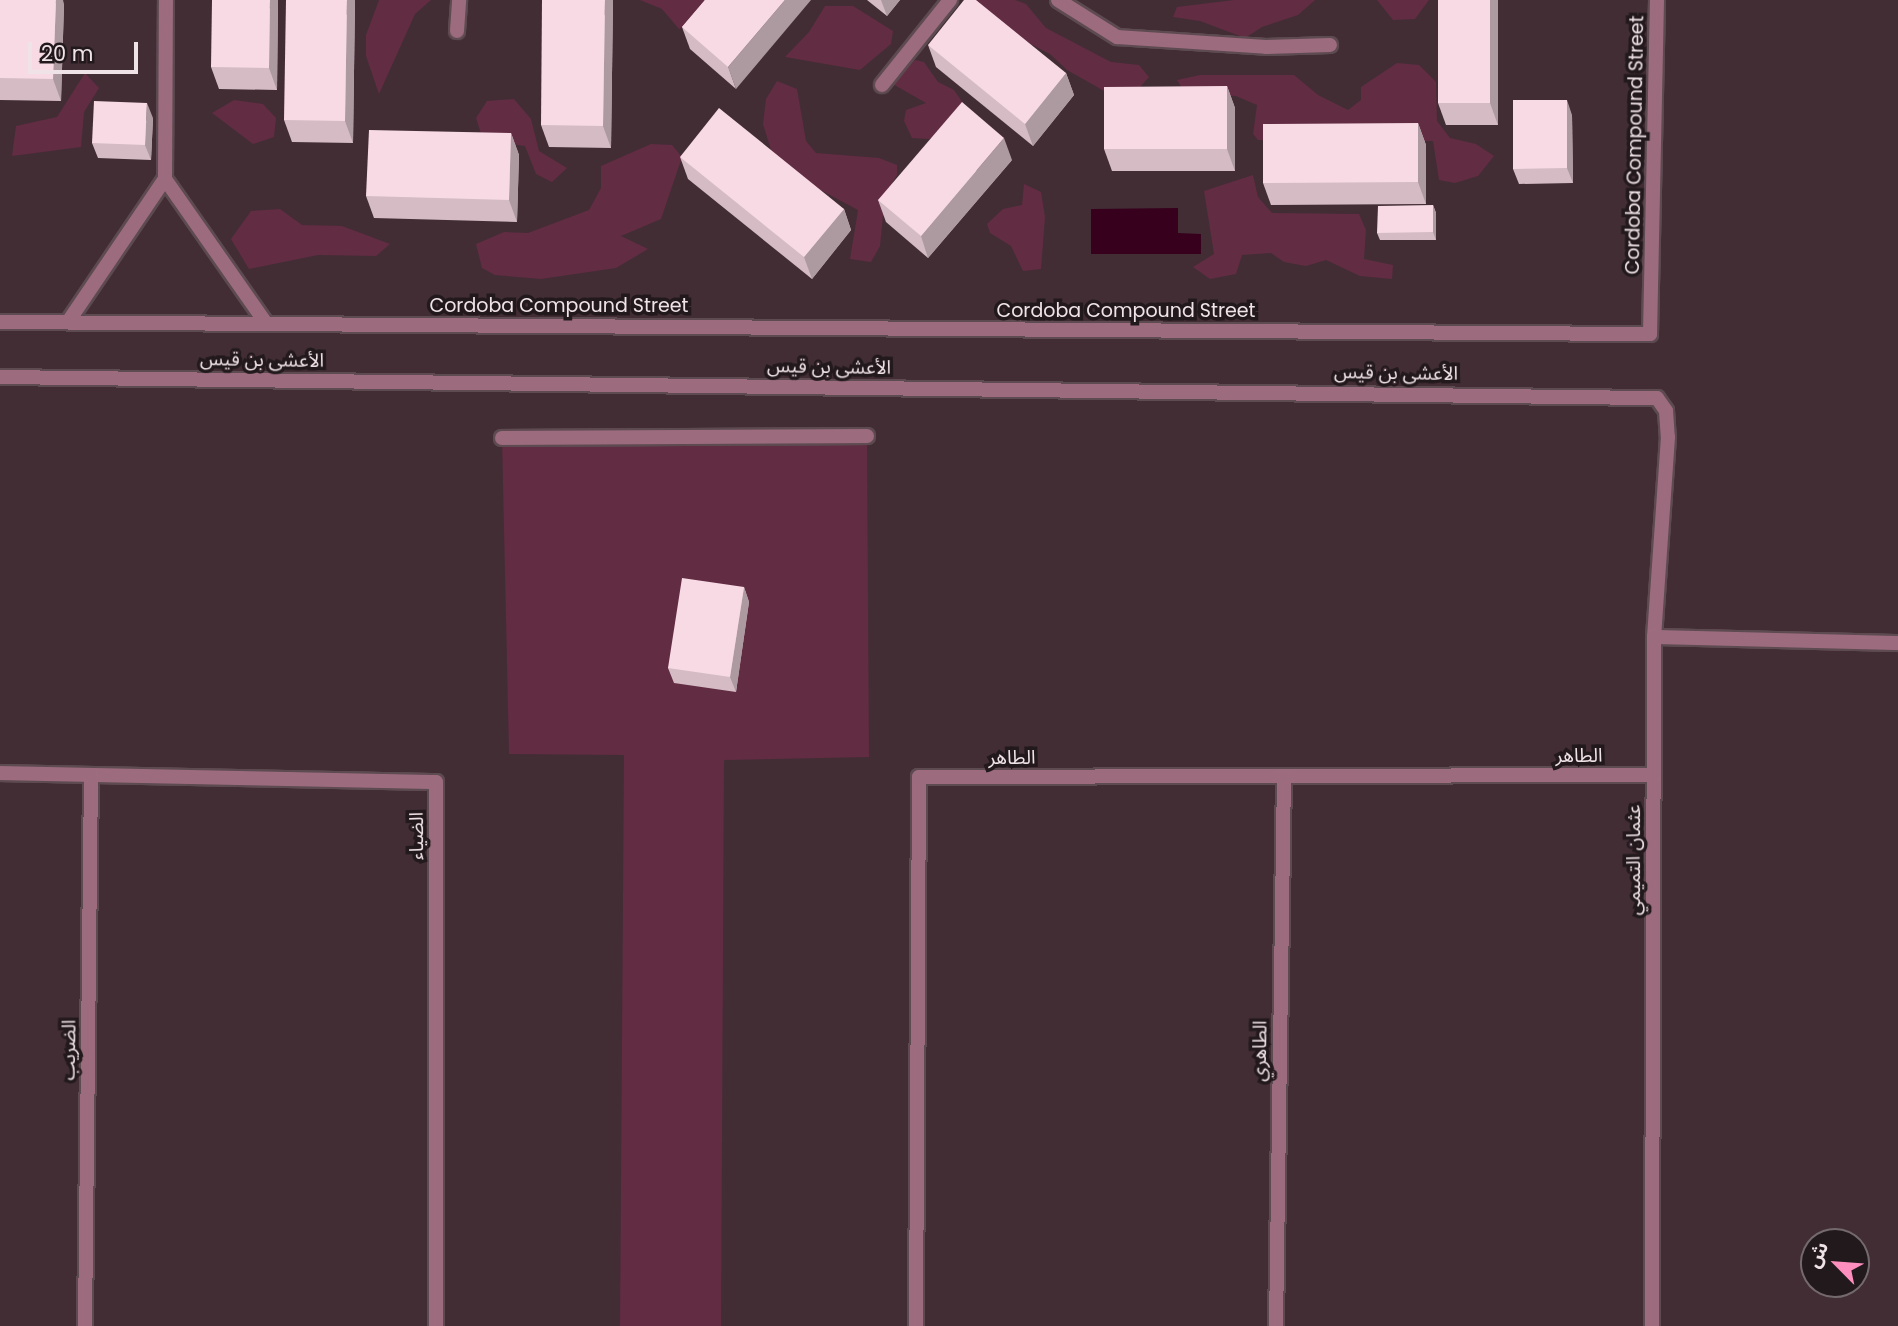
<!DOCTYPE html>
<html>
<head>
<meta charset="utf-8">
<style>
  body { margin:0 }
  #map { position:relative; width:1898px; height:1326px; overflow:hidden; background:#422d35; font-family:Poppins,"Noto Sans Arabic",sans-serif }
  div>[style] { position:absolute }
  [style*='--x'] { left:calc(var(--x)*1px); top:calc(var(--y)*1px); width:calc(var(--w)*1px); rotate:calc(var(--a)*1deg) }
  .green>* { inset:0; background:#622c43 }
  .water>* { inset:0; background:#37011d }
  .roads { filter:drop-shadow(2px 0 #5e4a51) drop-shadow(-2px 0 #5e4a51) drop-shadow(0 2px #5e4a51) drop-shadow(0 -2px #5e4a51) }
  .lane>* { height:14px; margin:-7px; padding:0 7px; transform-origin:7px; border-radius:7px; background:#9c6c7e }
  .street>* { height:14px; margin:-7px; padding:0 7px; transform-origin:7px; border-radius:7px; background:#9c6c7e }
  .wall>* { inset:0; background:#d4bbc4 }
  .shaded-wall>* { inset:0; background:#ad99a0 }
  .building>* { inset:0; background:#f7dae4 }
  span { translate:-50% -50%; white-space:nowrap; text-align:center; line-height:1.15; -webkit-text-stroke:7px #22191c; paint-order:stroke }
  .street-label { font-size:19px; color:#f0e3e7 }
  .north { position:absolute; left:1800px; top:1228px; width:70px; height:70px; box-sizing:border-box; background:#22191c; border:2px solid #746a6d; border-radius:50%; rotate:295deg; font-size:19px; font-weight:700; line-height:28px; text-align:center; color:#f0e3e7 }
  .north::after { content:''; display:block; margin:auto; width:24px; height:32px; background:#fe8ebd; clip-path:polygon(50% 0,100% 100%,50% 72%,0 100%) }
  .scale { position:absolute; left:28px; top:42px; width:110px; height:32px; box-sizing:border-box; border:4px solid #f0e3e7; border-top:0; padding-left:9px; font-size:21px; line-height:24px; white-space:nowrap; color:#f0e3e7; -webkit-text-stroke:5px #22191c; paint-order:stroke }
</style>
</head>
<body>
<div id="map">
  <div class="green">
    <div style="clip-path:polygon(379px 0,431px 0,415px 14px,379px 94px,366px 56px,366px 35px)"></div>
    <div style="clip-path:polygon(640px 0,711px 0,697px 18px,679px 29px,662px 9px)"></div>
    <div style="clip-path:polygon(968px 0,1015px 0,1026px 4px,1046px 28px,1111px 62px,1139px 65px,1149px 77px,1134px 94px,1106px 92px,1067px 70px,1050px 54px,1015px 36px)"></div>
    <div style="clip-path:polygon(1234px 0,1315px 0,1298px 15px,1262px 27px,1245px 38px,1200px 21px,1173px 17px,1177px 7px)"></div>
    <div style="clip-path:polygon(1377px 0,1429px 0,1415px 19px,1393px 20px)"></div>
    <div style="clip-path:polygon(825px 6px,853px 6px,893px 31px,891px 44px,860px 70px,785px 57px,809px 32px)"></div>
    <div style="clip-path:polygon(915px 60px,924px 62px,938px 82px,954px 90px,967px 109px,960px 125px,929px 139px,912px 138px,904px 121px,906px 110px,926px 103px,891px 83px)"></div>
    <div style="clip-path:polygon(1397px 63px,1419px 65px,1436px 82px,1437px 121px,1450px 138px,1476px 144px,1494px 156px,1478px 176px,1455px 183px,1439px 180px,1433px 141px,1258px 140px,1253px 134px,1257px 105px,1236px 96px,1185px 93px,1177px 80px,1200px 75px,1294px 75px,1318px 95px,1348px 110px,1361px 100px,1361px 87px)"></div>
    <div style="clip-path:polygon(85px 73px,99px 88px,84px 112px,81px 147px,12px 156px,16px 126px,57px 117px)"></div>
    <div style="clip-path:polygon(777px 81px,797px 89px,806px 141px,816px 153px,879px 158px,897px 165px,897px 175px,885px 195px,880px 246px,871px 262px,850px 259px,858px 210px,815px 187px,772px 153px,763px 124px,766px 99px)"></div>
    <div style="clip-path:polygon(514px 99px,531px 119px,539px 151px,567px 168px,552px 182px,536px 174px,525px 146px,483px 140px,476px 118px,487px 101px)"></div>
    <div style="clip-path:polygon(234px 100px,263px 104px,276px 118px,274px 137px,253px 144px,212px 113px)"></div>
    <div style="clip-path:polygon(651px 144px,672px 145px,682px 157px,661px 219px,621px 236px,648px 249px,616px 268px,541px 279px,495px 275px,482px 268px,476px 244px,504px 232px,528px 233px,589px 210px,601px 188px,601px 166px)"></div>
    <div style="clip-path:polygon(1253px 175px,1258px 197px,1272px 213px,1359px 214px,1366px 230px,1364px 259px,1393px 265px,1392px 279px,1360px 276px,1326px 260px,1306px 266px,1284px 262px,1271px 253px,1242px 255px,1236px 274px,1210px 279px,1193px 267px,1214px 254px,1204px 191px)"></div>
    <div style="clip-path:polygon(1024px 184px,1041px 192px,1045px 217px,1041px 269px,1023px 271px,1011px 246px,990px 233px,987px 224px,1003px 209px,1022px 205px)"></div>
    <div style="clip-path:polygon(280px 209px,302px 225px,342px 226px,390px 244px,376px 256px,318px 255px,249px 269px,231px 239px,251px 211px)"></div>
    <div style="clip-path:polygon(867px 436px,869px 757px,724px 760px,721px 1326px,620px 1326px,624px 755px,509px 754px,502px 438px)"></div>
  </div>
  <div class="water">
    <div style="clip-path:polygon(1178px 208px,1178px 233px,1201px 234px,1201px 254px,1091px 254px,1091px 209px)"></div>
  </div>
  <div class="roads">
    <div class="lane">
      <div style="--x:1058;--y:0;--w:70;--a:32.1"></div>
      <div style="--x:1117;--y:37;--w:149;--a:3.8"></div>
      <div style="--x:1266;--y:47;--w:64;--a:-1.8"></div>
      <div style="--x:457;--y:31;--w:31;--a:-86"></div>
      <div style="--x:882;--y:85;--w:109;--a:-51.3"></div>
      <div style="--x:165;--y:179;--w:179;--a:-89.7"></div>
      <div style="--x:0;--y:322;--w:1650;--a:0.42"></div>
      <div style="--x:1650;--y:334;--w:334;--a:-88.8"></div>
      <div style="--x:68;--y:322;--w:173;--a:-55.9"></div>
      <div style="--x:165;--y:179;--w:176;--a:55"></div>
    </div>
    <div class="street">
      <div style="--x:0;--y:377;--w:1657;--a:0.73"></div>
      <div style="--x:1657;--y:398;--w:16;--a:55"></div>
      <div style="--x:1666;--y:411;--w:26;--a:86"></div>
      <div style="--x:1668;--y:437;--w:200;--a:94"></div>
      <div style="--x:1654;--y:637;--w:689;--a:90.17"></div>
      <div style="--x:502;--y:438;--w:365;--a:-0.3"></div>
      <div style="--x:1654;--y:637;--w:244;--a:1.4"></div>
      <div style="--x:0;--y:773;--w:436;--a:1.2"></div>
      <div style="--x:436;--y:782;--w:544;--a:90"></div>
      <div style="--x:85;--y:1326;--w:551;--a:-89.38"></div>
      <div style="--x:916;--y:1326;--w:549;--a:-89.69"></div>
      <div style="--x:919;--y:777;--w:735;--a:-0.16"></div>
      <div style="--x:1276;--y:1326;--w:550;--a:-89.17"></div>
    </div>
  </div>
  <div class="wall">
    <div style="clip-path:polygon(0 0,64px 4px,61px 101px,0 100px)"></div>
    <div style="clip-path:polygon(278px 0,277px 90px,219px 89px,211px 67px)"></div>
    <div style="clip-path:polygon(355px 0,353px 143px,292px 142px,284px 120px)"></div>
    <div style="clip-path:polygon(613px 0,611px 148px,549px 147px,541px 125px)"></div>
    <div style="clip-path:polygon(705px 0,736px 89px,690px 49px,682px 27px)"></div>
    <div style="clip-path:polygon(867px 0,900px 0,887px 16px)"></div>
    <div style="clip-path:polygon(1498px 0,1498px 125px,1446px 125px,1438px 103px)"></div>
    <div style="clip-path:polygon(928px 45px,1066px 73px,1074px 95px,1033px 146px,936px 67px)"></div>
    <div style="clip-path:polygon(1227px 86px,1235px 108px,1235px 171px,1112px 171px,1104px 149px)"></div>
    <div style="clip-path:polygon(1572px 115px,1573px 183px,1519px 184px,1513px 169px)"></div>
    <div style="clip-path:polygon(153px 118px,151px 160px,98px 158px,92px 143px)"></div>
    <div style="clip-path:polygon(1418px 123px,1426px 145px,1426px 204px,1271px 205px,1263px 183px)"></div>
    <div style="clip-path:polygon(511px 133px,519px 155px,517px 222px,374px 218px,366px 196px)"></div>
    <div style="clip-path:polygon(680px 157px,844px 209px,851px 230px,812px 279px,688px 179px)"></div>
    <div style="clip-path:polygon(1012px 160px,928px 258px,886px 222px,878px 200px)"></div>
    <div style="clip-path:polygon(1433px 205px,1436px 213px,1436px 240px,1380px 240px,1377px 233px)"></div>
    <div style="clip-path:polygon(744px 587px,749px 602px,736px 692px,674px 683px,668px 668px)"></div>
  </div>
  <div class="shaded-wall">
    <div style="clip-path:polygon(56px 0,63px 0,64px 4px,61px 101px,53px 79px)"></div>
    <div style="clip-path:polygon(270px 0,278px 0,277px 90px,269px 68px)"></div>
    <div style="clip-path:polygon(347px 0,355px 0,353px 143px,345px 121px)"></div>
    <div style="clip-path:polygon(605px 0,613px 0,611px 148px,603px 126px)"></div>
    <div style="clip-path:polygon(785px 0,811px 0,736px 89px,728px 67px)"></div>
    <div style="clip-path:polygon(881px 0,900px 0,887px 16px)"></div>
    <div style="clip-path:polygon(1490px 0,1498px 0,1498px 125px,1490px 103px)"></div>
    <div style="clip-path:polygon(1066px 73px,1074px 95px,1033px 146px,1025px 124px)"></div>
    <div style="clip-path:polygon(1227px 86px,1235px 108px,1235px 171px,1227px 149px)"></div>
    <div style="clip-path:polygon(1567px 100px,1572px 115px,1573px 183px,1567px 168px)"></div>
    <div style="clip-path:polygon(147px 103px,153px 118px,151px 160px,145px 145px)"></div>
    <div style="clip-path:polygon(1418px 123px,1426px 145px,1426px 204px,1418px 182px)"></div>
    <div style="clip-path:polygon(511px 133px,519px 155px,517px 222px,509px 200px)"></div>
    <div style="clip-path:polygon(1004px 138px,1012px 160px,928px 258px,921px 236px)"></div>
    <div style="clip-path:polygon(1433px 205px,1436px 213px,1436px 240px,1433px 232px)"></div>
    <div style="clip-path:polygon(844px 209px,851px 230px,812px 279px,804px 257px)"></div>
    <div style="clip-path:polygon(744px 587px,749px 602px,736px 692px,730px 677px)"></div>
  </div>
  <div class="building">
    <div style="clip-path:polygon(0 0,56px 0,53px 79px,0 78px)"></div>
    <div style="clip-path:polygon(212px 0,270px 0,269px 68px,211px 67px)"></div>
    <div style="clip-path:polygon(286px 0,347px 0,345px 121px,284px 120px)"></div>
    <div style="clip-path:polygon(542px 0,605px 0,603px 126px,541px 125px)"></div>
    <div style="clip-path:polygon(705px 0,785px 0,728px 67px,682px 27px)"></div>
    <div style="clip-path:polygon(964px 0,976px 0,1066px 73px,1025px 124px,928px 45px)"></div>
    <div style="clip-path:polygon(1438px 0,1490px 0,1490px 103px,1438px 103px)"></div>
    <div style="clip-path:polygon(1227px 86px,1227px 149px,1104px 149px,1104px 87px)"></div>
    <div style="clip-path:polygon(1513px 100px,1567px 100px,1567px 168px,1513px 169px)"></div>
    <div style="clip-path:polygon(94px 101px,147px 103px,145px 145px,92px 143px)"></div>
    <div style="clip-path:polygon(962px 102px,1004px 138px,921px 236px,878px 200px)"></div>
    <div style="clip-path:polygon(719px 108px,844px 209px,804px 257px,680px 157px)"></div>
    <div style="clip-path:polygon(1418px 123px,1418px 182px,1263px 183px,1263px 124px)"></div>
    <div style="clip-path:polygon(369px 130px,511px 133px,509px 200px,366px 196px)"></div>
    <div style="clip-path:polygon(1433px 205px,1433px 232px,1377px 233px,1378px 206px)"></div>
    <div style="clip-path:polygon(682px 578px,744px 587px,730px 677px,668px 668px)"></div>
  </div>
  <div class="street-label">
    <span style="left:1635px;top:145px;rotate:-89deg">Cordoba Compound Street</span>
    <span style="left:559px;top:306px">Cordoba Compound Street</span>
    <span style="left:1126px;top:311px">Cordoba Compound Street</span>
    <span style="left:262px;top:360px;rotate:1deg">الأعشى بن قيس</span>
    <span style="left:829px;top:367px;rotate:1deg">الأعشى بن قيس</span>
    <span style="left:1396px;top:373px;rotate:1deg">الأعشى بن قيس</span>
    <span style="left:1579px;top:756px">الطاهر</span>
    <span style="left:1012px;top:758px">الطاهر</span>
    <span style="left:417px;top:836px;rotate:-90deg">الضياء</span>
    <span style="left:1634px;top:860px;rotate:-90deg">عثمان التميمي</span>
    <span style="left:69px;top:1050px;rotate:-89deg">الضريب</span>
    <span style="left:1260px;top:1051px;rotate:-89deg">الطاهري</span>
  </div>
  <div class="north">ش</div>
  <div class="scale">20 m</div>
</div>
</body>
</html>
